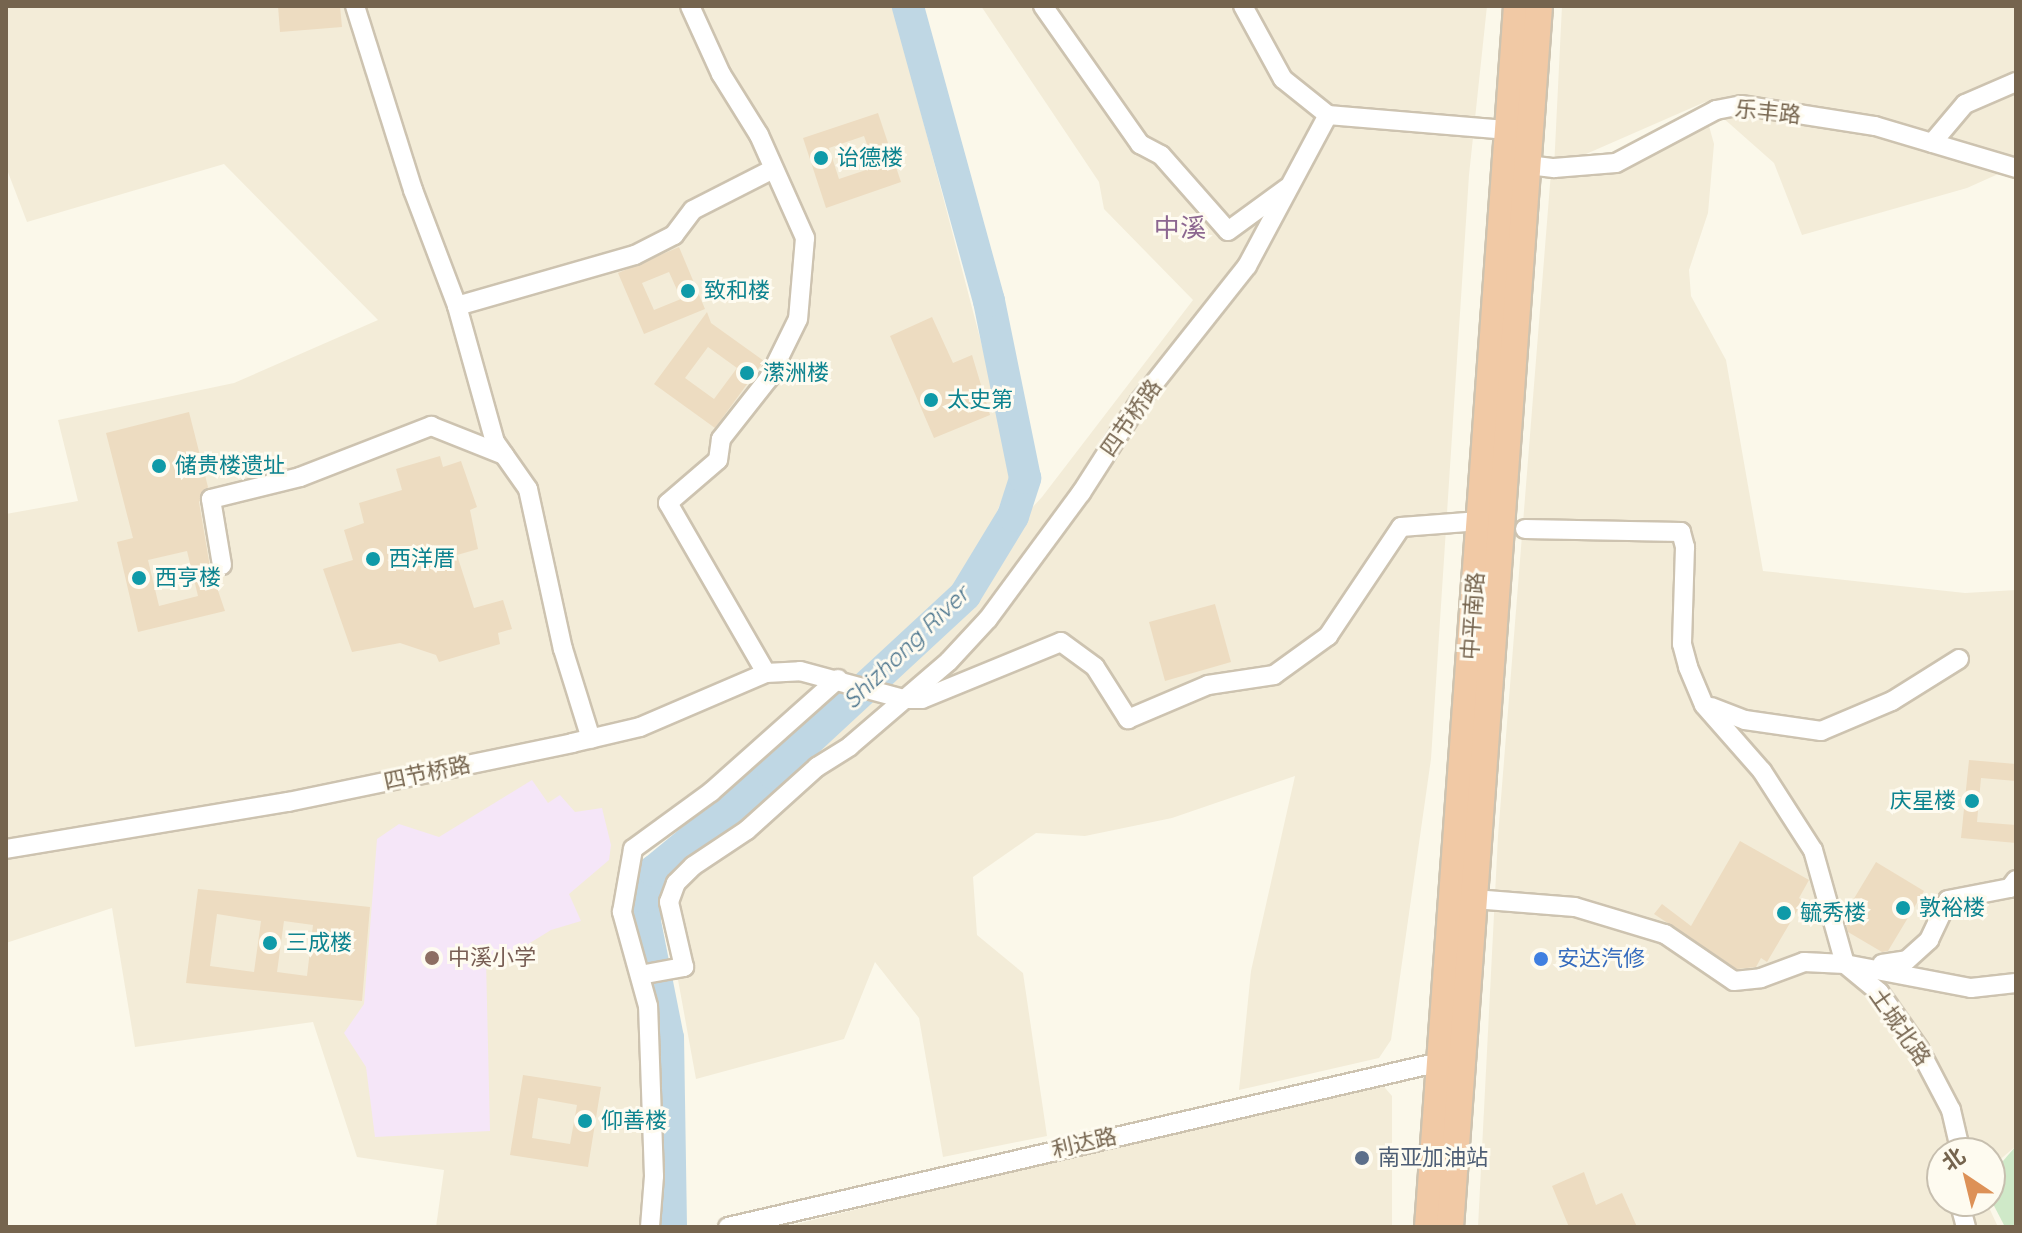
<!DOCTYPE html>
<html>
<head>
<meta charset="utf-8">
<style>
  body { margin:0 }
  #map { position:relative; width:2022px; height:1233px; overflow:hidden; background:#fbf8ea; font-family:Quicksand,"Noto Sans SC",sans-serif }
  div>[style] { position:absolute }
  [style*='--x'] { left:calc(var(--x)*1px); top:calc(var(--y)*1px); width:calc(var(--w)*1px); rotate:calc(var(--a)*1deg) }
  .residential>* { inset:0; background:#f3ecd8 }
  .education>* { inset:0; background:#f5e6f8 }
  .green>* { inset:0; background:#cfe9c8 }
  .river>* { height:32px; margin:-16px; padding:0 16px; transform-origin:16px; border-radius:16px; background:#bfd7e4 }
  .building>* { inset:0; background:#eddcc1 }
  .roads { filter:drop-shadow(2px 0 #cdc3b0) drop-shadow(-2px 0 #cdc3b0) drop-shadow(0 2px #cdc3b0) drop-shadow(0 -2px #cdc3b0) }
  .minor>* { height:18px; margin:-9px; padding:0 9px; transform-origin:9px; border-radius:9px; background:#fff }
  .highway>* { height:26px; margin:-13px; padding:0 13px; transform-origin:13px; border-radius:13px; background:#f1c9a5 }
  .dots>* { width:22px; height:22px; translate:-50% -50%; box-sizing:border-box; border:4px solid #fefbf0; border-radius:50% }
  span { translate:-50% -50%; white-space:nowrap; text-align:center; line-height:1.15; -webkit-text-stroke:6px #fefbf0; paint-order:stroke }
  .street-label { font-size:22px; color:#75644e }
  .culture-label { font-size:22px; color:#0d838f }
  .left { translate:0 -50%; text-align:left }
  .right { translate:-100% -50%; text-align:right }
  .education-label { font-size:22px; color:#785e54 }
  .shop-label { font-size:22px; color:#366cbe }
  .service-label { font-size:22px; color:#4e5e75 }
  .water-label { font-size:24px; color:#4c758d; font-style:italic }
  .quarter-label { font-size:26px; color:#8c6690 }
  .frame { position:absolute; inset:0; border:8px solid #75644e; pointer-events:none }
  .north { position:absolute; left:1926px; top:1137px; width:80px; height:80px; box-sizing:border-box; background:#fefbf0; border:2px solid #c7bfaf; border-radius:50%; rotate:325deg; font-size:22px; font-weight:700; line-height:32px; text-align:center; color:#75644e }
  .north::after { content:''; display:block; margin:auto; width:28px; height:36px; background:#dd9157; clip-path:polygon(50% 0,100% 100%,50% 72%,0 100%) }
</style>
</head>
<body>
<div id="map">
  <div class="residential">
    <div style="clip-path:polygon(6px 6px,893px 6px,1014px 468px,983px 548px,946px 601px,1042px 497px,1193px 300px,1104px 209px,1099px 182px,981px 6px,1487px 6px,1469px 175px,1431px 759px,1391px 1040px,1379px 1058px,1239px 1090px,1251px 971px,1295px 776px,1172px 818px,1085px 836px,1036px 833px,973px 877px,977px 935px,1023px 973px,1047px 1136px,943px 1157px,919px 1018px,875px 962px,844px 1039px,696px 1079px,663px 897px,877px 674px,633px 849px,656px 1227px,436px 1227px,444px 1170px,357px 1157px,313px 1022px,135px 1047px,112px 908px,6px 943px,6px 514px,78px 501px,58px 420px,234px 383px,378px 320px,224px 164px,27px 222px,6px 167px)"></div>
    <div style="clip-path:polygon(1562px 6px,2016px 6px,2016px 166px,1967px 188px,1802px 235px,1774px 163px,1705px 102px,1554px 168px)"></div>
    <div style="clip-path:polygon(1706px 115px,1714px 144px,1708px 213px,1689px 270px,1691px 296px,1726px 360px,1763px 571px,1965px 593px,2016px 590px,2016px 1146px,1990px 1168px,1990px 1153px,1942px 1153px,1942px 1201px,1986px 1201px,1998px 1227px,1478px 1227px,1498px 836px,1551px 172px,1619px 167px)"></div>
    <div style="clip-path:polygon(1380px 1082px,1392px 1096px,1392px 1227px,784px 1227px)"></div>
  </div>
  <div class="education">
    <div style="clip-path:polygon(532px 780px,548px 803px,560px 795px,575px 812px,602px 808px,611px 845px,609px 860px,569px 894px,581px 921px,551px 930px,507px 957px,486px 960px,490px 1131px,375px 1137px,366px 1067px,344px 1033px,364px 1004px,377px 839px,399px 824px,439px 837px)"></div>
  </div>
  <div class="green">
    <div style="clip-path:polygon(2016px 1146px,2016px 1227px,2005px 1227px,1990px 1198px,1990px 1176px)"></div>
  </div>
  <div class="river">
    <div style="--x:671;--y:1227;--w:189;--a:-90.9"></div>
    <div style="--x:668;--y:1038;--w:118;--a:-101.2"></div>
    <div style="--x:645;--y:922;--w:25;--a:-90"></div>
    <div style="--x:645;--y:897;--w:28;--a:-71"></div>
    <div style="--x:654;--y:871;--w:154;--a:-39.5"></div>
    <div style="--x:773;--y:773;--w:262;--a:-42.8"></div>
    <div style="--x:965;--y:595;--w:92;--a:-58.7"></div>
    <div style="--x:1013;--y:516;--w:40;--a:-72"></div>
    <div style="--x:1025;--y:478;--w:181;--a:-101.5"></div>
    <div style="--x:989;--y:301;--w:306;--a:-105.4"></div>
  </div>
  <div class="building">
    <div style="clip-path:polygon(278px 6px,340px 6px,342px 27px,280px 32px)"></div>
    <div style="clip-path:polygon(evenodd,878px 113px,901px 182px,826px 208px,803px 138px,878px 113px,864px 136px,875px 167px,839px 179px,829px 148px,864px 136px)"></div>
    <div style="clip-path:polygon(evenodd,679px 247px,705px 309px,644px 334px,618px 273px,679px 247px,669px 272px,681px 299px,654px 310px,642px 283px,669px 272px)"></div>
    <div style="clip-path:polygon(evenodd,707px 312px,711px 323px,764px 361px,715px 428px,654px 384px,707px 312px,708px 347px,737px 368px,714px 399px,685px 378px,708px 347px)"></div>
    <div style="clip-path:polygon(932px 317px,953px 363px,972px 355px,990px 415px,934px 438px,890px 336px)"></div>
    <div style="clip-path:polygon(evenodd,189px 412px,208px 487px,199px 502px,210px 567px,225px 611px,138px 632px,117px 542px,133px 538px,106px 433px,189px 412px,187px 551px,198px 596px,159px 606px,148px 560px,187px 551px)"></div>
    <div style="clip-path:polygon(440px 456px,443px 467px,461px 461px,477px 507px,470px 510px,478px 549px,457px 555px,474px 608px,503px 600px,512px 629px,498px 633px,500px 644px,439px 662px,436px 655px,400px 643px,352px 652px,323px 569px,353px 560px,344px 530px,364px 523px,359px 503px,402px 490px,396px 469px)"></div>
    <div style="clip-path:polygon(1215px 604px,1231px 662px,1165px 681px,1149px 622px)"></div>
    <div style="clip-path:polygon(1969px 760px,2016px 764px,2016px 781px,1981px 778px,1977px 822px,2016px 825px,2016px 843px,1961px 838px)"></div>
    <div style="clip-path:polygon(1740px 841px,1809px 880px,1799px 898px,1803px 901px,1767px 962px,1761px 958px,1756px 967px,1737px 969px,1654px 914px,1662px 904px,1691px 926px)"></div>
    <div style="clip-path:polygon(1876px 862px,1924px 891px,1888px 951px,1882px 952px,1848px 932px,1844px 915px)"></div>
    <div style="clip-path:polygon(evenodd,198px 889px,370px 907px,362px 1001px,186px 983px,198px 889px,217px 914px,261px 921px,254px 972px,210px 966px,217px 914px,198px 889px,284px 921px,313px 925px,307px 976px,277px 972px,284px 921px)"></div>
    <div style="clip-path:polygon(evenodd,523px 1075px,601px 1087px,588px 1167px,510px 1155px,523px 1075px,538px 1098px,577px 1105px,570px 1144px,532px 1138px,538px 1098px)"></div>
    <div style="clip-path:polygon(1584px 1172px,1596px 1205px,1622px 1193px,1637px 1227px,1569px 1227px,1552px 1186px)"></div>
  </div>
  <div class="roads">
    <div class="minor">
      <div style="--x:355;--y:6;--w:193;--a:72.5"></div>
      <div style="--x:413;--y:190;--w:124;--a:69.2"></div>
      <div style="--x:457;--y:306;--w:141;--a:74.4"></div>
      <div style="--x:495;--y:442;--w:57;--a:54.9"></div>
      <div style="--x:528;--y:489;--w:164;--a:77.7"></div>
      <div style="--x:563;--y:649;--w:94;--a:72.7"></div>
      <div style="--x:690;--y:6;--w:75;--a:65.5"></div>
      <div style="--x:721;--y:74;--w:72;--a:58.1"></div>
      <div style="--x:759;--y:135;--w:113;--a:65.9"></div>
      <div style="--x:805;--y:238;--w:81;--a:94.9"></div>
      <div style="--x:798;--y:319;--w:66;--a:116.2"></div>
      <div style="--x:769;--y:378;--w:78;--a:128.2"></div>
      <div style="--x:721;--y:439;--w:21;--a:98"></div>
      <div style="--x:718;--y:460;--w:66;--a:139.3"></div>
      <div style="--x:668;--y:503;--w:196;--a:60"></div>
      <div style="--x:1043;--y:6;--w:169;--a:54.9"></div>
      <div style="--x:1140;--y:144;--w:24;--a:28"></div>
      <div style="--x:1161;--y:155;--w:101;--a:48.6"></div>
      <div style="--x:1228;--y:231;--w:73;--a:-36.1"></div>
      <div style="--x:1243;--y:6;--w:83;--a:61.3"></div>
      <div style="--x:1283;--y:79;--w:58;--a:38.7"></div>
      <div style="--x:1328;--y:115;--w:181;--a:4.8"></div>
      <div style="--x:1932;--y:143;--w:51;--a:-49.8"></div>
      <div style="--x:1965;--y:104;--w:56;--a:-23.3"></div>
      <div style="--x:1528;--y:165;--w:26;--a:7"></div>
      <div style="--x:1554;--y:168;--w:62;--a:-4.6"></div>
      <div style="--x:1616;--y:163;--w:113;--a:-27.9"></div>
      <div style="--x:1716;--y:110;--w:25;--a:-11"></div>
      <div style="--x:1741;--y:105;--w:136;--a:8.9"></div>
      <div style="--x:1875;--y:126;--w:147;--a:16.6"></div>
      <div style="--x:457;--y:306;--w:185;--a:-16"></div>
      <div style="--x:635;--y:255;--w:44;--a:-27.1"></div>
      <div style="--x:674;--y:235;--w:31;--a:-53"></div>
      <div style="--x:693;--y:210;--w:90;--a:-27.1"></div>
      <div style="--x:1525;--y:529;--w:156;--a:1.1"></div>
      <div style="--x:1681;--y:532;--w:16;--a:75"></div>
      <div style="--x:1685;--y:547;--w:97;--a:91.8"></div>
      <div style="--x:1682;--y:644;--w:24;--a:75"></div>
      <div style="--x:1688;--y:667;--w:41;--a:67.2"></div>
      <div style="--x:1704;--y:705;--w:88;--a:48.7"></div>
      <div style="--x:1762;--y:771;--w:94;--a:57.2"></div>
      <div style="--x:1813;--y:850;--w:118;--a:74.3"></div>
      <div style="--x:1845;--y:964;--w:128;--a:10.8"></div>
      <div style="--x:1971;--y:988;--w:45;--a:-6.3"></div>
      <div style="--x:222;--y:565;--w:67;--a:-99.5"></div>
      <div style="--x:211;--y:499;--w:92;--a:-13.9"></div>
      <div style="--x:300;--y:477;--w:141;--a:-21.3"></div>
      <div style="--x:431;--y:426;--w:79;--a:21.7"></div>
      <div style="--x:1711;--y:707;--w:36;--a:21"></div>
      <div style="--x:1745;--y:720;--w:77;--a:8.2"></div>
      <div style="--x:1821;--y:731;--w:77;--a:-22.9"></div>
      <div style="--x:1892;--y:701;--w:79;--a:-32.1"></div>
      <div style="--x:6;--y:849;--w:286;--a:-9.5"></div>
      <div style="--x:288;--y:802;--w:290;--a:-11.7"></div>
      <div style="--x:572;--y:743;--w:70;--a:-13.2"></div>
      <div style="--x:640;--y:727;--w:137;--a:-23.2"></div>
      <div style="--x:766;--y:673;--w:34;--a:-3"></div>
      <div style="--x:800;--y:671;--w:108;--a:15.1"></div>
      <div style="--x:904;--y:699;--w:18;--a:0"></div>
      <div style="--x:922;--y:699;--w:150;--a:-22.3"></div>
      <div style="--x:1061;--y:642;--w:42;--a:36.3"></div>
      <div style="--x:1095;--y:667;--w:62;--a:57.6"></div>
      <div style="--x:1128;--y:719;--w:87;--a:-23"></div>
      <div style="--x:1208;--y:685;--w:67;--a:-8.6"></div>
      <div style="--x:1274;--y:675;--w:67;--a:-35.8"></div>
      <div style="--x:1328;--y:636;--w:131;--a:-56.2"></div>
      <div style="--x:1401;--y:527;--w:79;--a:-4.3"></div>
      <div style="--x:1474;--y:899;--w:101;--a:4.5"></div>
      <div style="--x:1575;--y:907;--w:94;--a:16.7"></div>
      <div style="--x:1665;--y:934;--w:83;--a:34.3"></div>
      <div style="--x:1734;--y:981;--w:27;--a:-6"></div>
      <div style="--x:1761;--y:978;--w:46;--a:-20.4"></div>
      <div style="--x:1804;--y:962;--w:41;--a:2.8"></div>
      <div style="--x:1845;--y:964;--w:44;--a:39.5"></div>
      <div style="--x:1879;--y:992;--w:70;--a:54.9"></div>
      <div style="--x:1919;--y:1049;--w:69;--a:62.3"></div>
      <div style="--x:1951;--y:1110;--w:44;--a:76.9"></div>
      <div style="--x:1882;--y:964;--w:25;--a:-9"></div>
      <div style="--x:1907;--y:960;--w:30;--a:-42"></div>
      <div style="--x:1929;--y:940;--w:44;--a:-64.6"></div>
      <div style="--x:1948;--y:900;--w:63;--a:-11"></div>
      <div style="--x:2010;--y:888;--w:10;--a:-53"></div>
      <div style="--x:640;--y:975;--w:45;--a:-10.3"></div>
      <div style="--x:684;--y:967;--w:67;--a:-103"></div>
      <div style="--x:669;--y:902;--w:20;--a:-70"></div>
      <div style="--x:676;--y:883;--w:24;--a:-45"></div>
      <div style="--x:693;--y:866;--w:65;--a:-33.7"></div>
      <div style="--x:747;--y:830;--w:94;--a:-42"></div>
      <div style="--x:817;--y:767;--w:39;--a:-32"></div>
      <div style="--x:850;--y:746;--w:130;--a:-40.6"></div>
      <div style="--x:949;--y:661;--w:57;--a:-47.1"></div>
      <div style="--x:988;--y:619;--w:157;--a:-53.6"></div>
      <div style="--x:1081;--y:493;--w:109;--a:-57.3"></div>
      <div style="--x:1140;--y:401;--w:172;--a:-51.6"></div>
      <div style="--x:1247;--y:266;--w:171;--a:-61.8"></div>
      <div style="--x:1959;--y:1201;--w:27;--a:75"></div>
      <div style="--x:650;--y:1227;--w:51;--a:-85.5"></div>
      <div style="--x:654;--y:1176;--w:170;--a:-92"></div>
      <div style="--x:648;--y:1006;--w:98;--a:-105.5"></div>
      <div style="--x:622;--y:912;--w:64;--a:-80.1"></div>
      <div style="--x:633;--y:849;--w:97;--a:-36.2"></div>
      <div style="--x:711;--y:792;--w:170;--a:-41.7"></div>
      <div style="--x:728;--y:1227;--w:731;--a:-13.05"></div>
    </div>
    <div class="highway">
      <div style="--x:1428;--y:1227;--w:1224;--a:-85.83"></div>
      <div style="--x:1450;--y:1227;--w:1224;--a:-85.83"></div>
    </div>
  </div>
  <div class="dots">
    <div style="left:821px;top:158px;background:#0f9aa8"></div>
    <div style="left:688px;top:291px;background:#0f9aa8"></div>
    <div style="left:747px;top:373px;background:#0f9aa8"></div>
    <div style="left:931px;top:400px;background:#0f9aa8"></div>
    <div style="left:159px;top:466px;background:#0f9aa8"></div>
    <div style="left:373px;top:559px;background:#0f9aa8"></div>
    <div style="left:139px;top:578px;background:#0f9aa8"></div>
    <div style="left:1972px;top:801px;background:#0f9aa8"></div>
    <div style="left:1903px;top:908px;background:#0f9aa8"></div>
    <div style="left:1784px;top:913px;background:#0f9aa8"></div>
    <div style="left:270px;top:943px;background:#0f9aa8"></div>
    <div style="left:432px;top:958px;background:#8d6e63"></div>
    <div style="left:1541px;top:959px;background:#3f7fe0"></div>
    <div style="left:585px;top:1121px;background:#0f9aa8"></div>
    <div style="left:1362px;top:1158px;background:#5c6f8a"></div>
  </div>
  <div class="street-label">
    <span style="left:1768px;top:112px;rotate:6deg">乐丰路</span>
    <span style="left:1131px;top:418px;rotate:-55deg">四节桥路</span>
    <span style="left:1473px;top:616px;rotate:-86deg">中平南路</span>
    <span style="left:427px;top:773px;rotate:-12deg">四节桥路</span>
    <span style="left:1900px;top:1027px;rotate:55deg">土城北路</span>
    <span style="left:1084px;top:1143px;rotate:-13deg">利达路</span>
  </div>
  <div class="culture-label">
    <span class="left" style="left:837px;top:158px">诒德楼</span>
    <span class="left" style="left:704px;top:291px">致和楼</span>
    <span class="left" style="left:763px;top:373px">潆洲楼</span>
    <span class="left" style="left:947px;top:400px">太史第</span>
    <span class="left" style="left:175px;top:466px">储贵楼遗址</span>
    <span class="left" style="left:389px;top:559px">西洋厝</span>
    <span class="left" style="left:155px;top:578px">西亨楼</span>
    <span class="right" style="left:1956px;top:801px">庆星楼</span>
    <span class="left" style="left:1919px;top:908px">敦裕楼</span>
    <span class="left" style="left:1800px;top:913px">毓秀楼</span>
    <span class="left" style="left:286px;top:943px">三成楼</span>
    <span class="left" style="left:601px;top:1121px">仰善楼</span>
  </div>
  <div class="education-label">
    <span class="left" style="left:448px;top:958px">中溪小学</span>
  </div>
  <div class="shop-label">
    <span class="left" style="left:1557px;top:959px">安达汽修</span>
  </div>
  <div class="service-label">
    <span class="left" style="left:1378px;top:1158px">南亚加油站</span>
  </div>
  <div class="water-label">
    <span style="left:906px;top:647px;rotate:-44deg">Shizhong River</span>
  </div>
  <div class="quarter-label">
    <span style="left:1180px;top:228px">中溪</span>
  </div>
  <div class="frame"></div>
  <div class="north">北</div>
</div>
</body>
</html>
